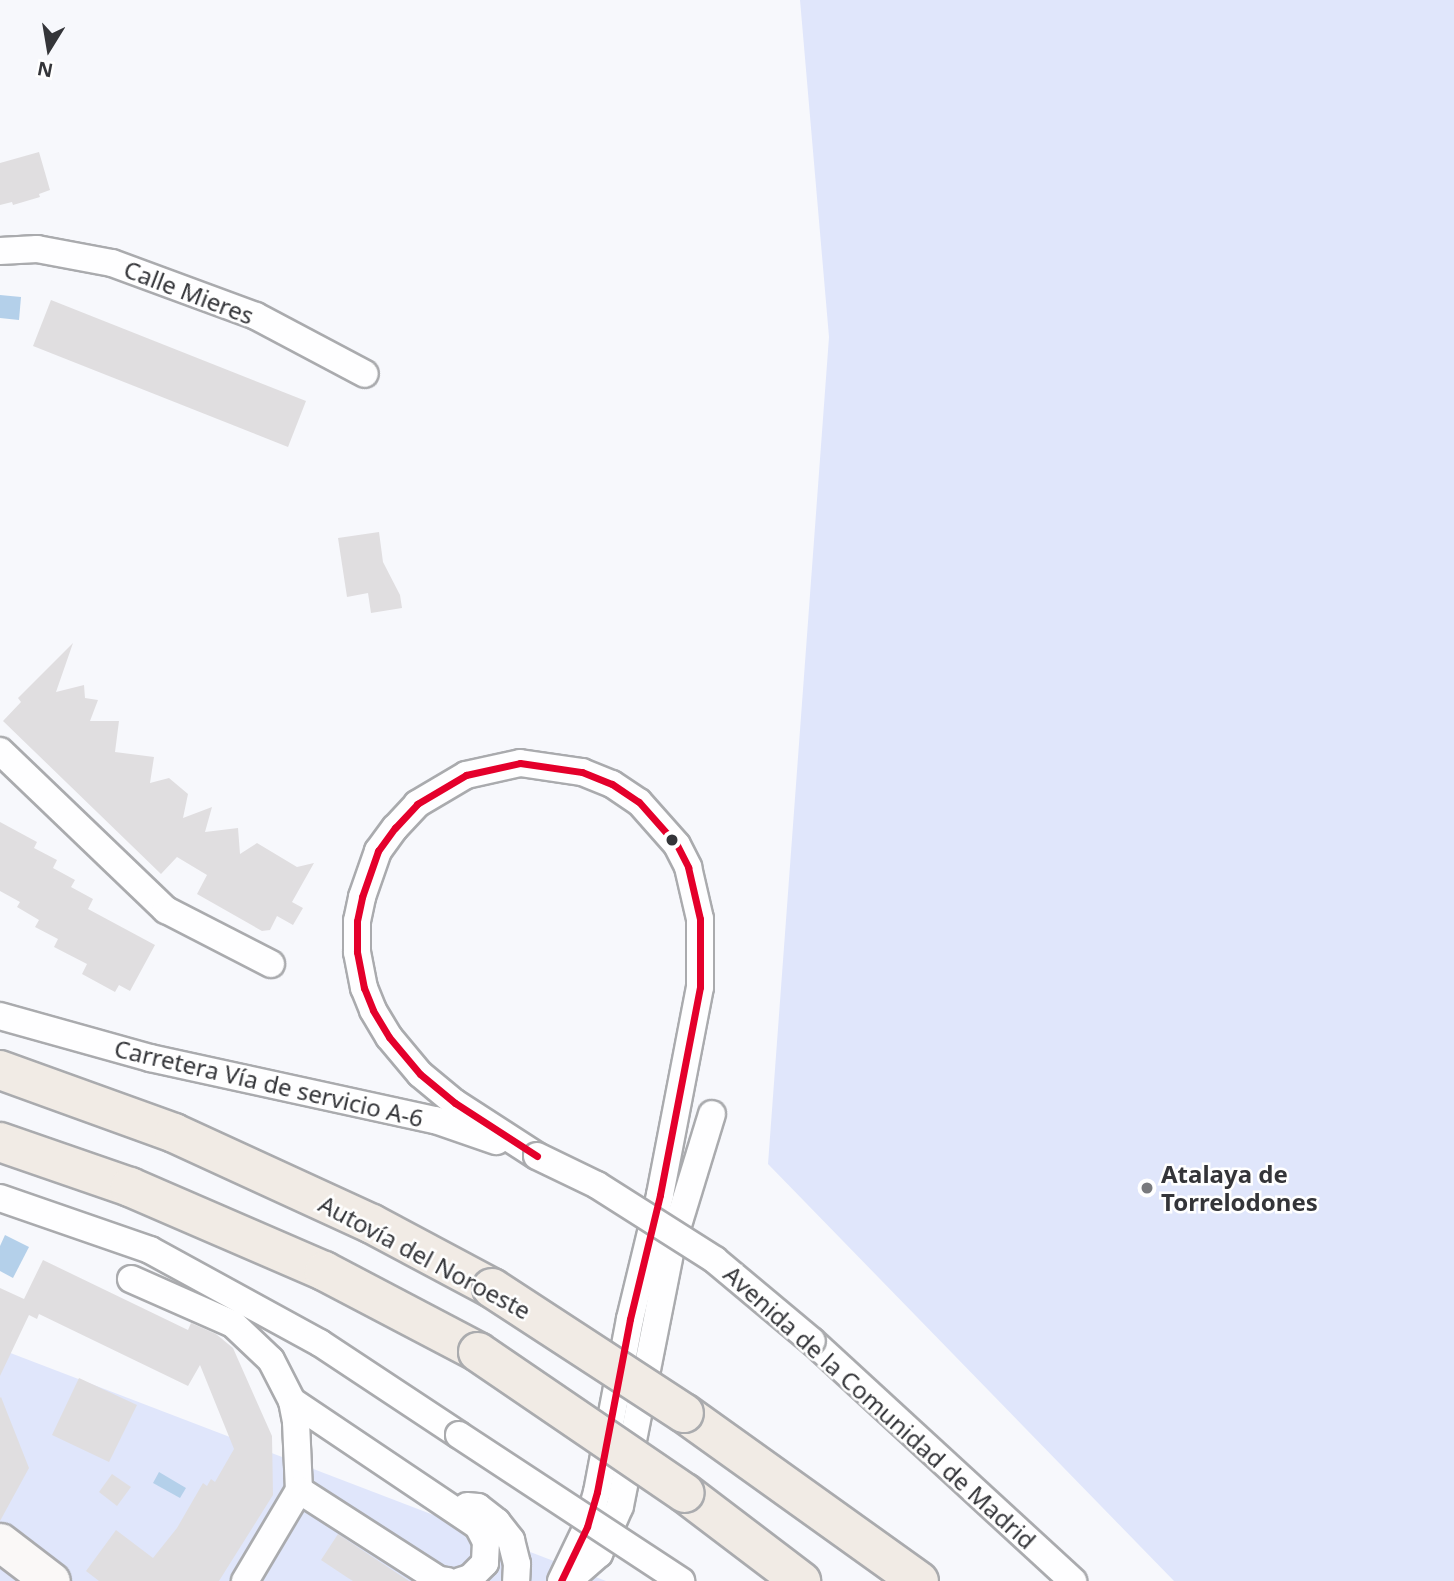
<!DOCTYPE html>
<html>
<head>
<meta charset="utf-8">
<style>
  body { margin:0 }
  #map { position:relative; width:1454px; height:1581px; overflow:hidden; background:#f7f8fc; font-family:"Noto Sans",sans-serif }
  div>[style] { position:absolute }
  [style*='--x'] { left:calc(var(--x)*1px); top:calc(var(--y)*1px); width:calc(var(--w)*1px); rotate:calc(var(--a)*1deg) }
  .green>* { inset:0; background:#e0e6fb }
  .water>* { inset:0; background:#b4d0ea }
  .building>* { inset:0; background:#e0dee0 }
  .roads { filter:drop-shadow(2px 0 #aaabae) drop-shadow(-2px 0 #aaabae) drop-shadow(0 2px #aaabae) drop-shadow(0 -2px #aaabae) }
  .street>* { height:26px; margin:-13px; padding:0 13px; transform-origin:13px; border-radius:13px; background:#fefeff }
  .secondary>* { height:37px; margin:-18.5px; padding:0 18.5px; transform-origin:18.5px; border-radius:18.5px; background:#faf8f7 }
  .highway>* { height:38px; margin:-19px; padding:0 19px; transform-origin:19px; border-radius:19px; background:#f1ebe5 }
  .bridges { filter:drop-shadow(2px 0 #aaabae) drop-shadow(-2px 0 #aaabae) drop-shadow(0 2px #aaabae) drop-shadow(0 -2px #aaabae) }
  .street-bridge>* { height:26px; margin:-13px; padding:0 13px; transform-origin:13px; border-radius:13px; background:#fefeff }
  .highway-bridge>* { height:38px; margin:-19px; padding:0 19px; transform-origin:19px; border-radius:19px; background:#f1ebe5 }
  .bus-1>* { height:7px; margin:-3.5px; padding:0 3.5px; transform-origin:3.5px; border-radius:3.5px; background:#e4002b }
  .dots>* { width:19px; height:19px; translate:-50% -50%; box-sizing:border-box; border:4px solid #fff; border-radius:50% }
  span { translate:-50% -50%; white-space:nowrap; text-align:center; line-height:1.15; -webkit-text-stroke:5px #fff; paint-order:stroke }
  .street-label { font-size:24px; color:#343539 }
  .poi-label { font-size:24px; color:#343539; font-weight:700 }
  .left { translate:0 -50%; text-align:left }
  .north { position:absolute; left:14px; top:14px; width:70px; height:70px; -webkit-text-stroke:5px #fff; paint-order:stroke; rotate:191deg; font-size:19px; font-weight:700; line-height:28px; text-align:center; color:#343539 }
  .north::after { content:''; display:block; margin:auto; width:24px; height:32px; background:#343539; clip-path:polygon(50% 0,100% 100%,50% 72%,0 100%) }
</style>
</head>
<body>
<div id="map">
  <div class="green">
    <div style="clip-path:polygon(800px 0,1454px 0,1454px 1581px,1174px 1581px,768px 1164px,829px 337px)"></div>
    <div style="clip-path:polygon(0 1349px,606px 1581px,0 1581px)"></div>
  </div>
  <div class="water">
    <div style="clip-path:polygon(0 295px,21px 297px,19px 320px,0 318px)"></div>
    <div style="clip-path:polygon(5px 1235px,29px 1247px,13px 1278px,0 1271px,0 1246px)"></div>
    <div style="clip-path:polygon(159px 1472px,186px 1488px,180px 1498px,153px 1483px)"></div>
  </div>
  <div class="building">
    <div style="clip-path:polygon(39px 152px,50px 190px,39px 194px,40px 197px,13px 205px,12px 202px,0 205px,0 163px)"></div>
    <div style="clip-path:polygon(51px 300px,306px 401px,288px 447px,33px 346px)"></div>
    <div style="clip-path:polygon(379px 532px,383px 562px,400px 595px,402px 608px,371px 613px,368px 593px,347px 597px,338px 538px)"></div>
    <div style="clip-path:polygon(73px 643px,56px 692px,84px 685px,85px 698px,98px 700px,90px 721px,119px 721px,115px 752px,154px 757px,150px 783px,169px 778px,188px 794px,183px 818px,212px 807px,205px 832px,238px 828px,240px 854px,257px 843px,297px 867px,314px 863px,292px 902px,303px 908px,293px 925px,277px 916px,270px 930px,262px 931px,197px 894px,207px 875px,177px 857px,161px 874px,3px 721px,21px 702px,18px 698px)"></div>
    <div style="clip-path:polygon(0 822px,37px 842px,34px 848px,57px 860px,53px 868px,75px 880px,71px 887px,93px 899px,88px 909px,155px 945px,130px 991px,119px 985px,115px 992px,82px 974px,87px 964px,54px 947px,58px 939px,35px 927px,39px 920px,17px 907px,20px 902px,0 891px)"></div>
    <div style="clip-path:polygon(43px 1260px,188px 1330px,191px 1323px,216px 1334px,233px 1348px,272px 1436px,273px 1495px,219px 1581px,99px 1581px,86px 1571px,116px 1530px,153px 1558px,177px 1528px,203px 1483px,207px 1486px,211px 1479px,215px 1482px,234px 1449px,200px 1365px,188px 1386px,39px 1314px,37px 1319px,29px 1315px,0 1376px,0 1288px,24px 1299px)"></div>
    <div style="clip-path:polygon(79px 1378px,137px 1405px,109px 1462px,52px 1435px)"></div>
    <div style="clip-path:polygon(1px 1397px,29px 1468px,0 1521px,0 1398px)"></div>
    <div style="clip-path:polygon(112px 1474px,131px 1487px,117px 1506px,99px 1492px)"></div>
    <div style="clip-path:polygon(338px 1534px,365px 1552px,409px 1581px,353px 1581px,348px 1578px,321px 1560px)"></div>
  </div>
  <div class="roads">
    <div class="street">
      <div style="--x:0;--y:251;--w:37;--a:-3"></div>
      <div style="--x:37;--y:249;--w:76;--a:10.6"></div>
      <div style="--x:112;--y:263;--w:153;--a:20.2"></div>
      <div style="--x:256;--y:316;--w:123;--a:28"></div>
      <div style="--x:0;--y:751;--w:230;--a:43.8"></div>
      <div style="--x:166;--y:910;--w:118;--a:27.2"></div>
      <div style="--x:0;--y:1016;--w:156;--a:15.6"></div>
      <div style="--x:150;--y:1058;--w:292;--a:12.3"></div>
      <div style="--x:435;--y:1120;--w:65;--a:19"></div>
      <div style="--x:537;--y:1156;--w:98;--a:-147.1"></div>
      <div style="--x:455;--y:1103;--w:45;--a:-140.4"></div>
      <div style="--x:420;--y:1074;--w:48;--a:-130"></div>
      <div style="--x:389;--y:1037;--w:31;--a:-121"></div>
      <div style="--x:373;--y:1010;--w:24;--a:-112"></div>
      <div style="--x:364;--y:988;--w:37;--a:-101"></div>
      <div style="--x:357;--y:952;--w:31;--a:-90"></div>
      <div style="--x:357;--y:921;--w:25;--a:-78"></div>
      <div style="--x:362;--y:897;--w:49;--a:-70.8"></div>
      <div style="--x:378;--y:851;--w:29;--a:-54"></div>
      <div style="--x:395;--y:828;--w:33;--a:-47"></div>
      <div style="--x:417;--y:804;--w:57;--a:-30.6"></div>
      <div style="--x:466;--y:775;--w:55;--a:-12.5"></div>
      <div style="--x:520;--y:763;--w:63;--a:8.3"></div>
      <div style="--x:582;--y:772;--w:32;--a:22"></div>
      <div style="--x:612;--y:784;--w:32;--a:34"></div>
      <div style="--x:639;--y:802;--w:57;--a:48.5"></div>
      <div style="--x:677;--y:845;--w:25;--a:63"></div>
      <div style="--x:688;--y:867;--w:53;--a:77"></div>
      <div style="--x:700;--y:919;--w:68;--a:90"></div>
      <div style="--x:700;--y:987;--w:212;--a:100.9"></div>
      <div style="--x:660;--y:1195;--w:128;--a:103.6"></div>
      <div style="--x:630;--y:1319;--w:176;--a:100.8"></div>
      <div style="--x:597;--y:1492;--w:36;--a:106"></div>
      <div style="--x:587;--y:1527;--w:60;--a:115.7"></div>
      <div style="--x:0;--y:1198;--w:159;--a:19.1"></div>
      <div style="--x:150;--y:1250;--w:194;--a:28.7"></div>
      <div style="--x:320;--y:1343;--w:167;--a:33.5"></div>
      <div style="--x:131;--y:1279;--w:111;--a:23.8"></div>
      <div style="--x:233;--y:1324;--w:52;--a:43.5"></div>
      <div style="--x:271;--y:1360;--w:46;--a:62.9"></div>
      <div style="--x:292;--y:1401;--w:21;--a:79"></div>
      <div style="--x:296;--y:1422;--w:68;--a:87.5"></div>
      <div style="--x:299;--y:1490;--w:106;--a:120.7"></div>
      <div style="--x:812;--y:1341;--w:355;--a:42.6"></div>
      <div style="--x:292;--y:1401;--w:224;--a:33.9"></div>
      <div style="--x:478;--y:1526;--w:18;--a:63"></div>
      <div style="--x:486;--y:1542;--w:21;--a:93"></div>
      <div style="--x:485;--y:1563;--w:21;--a:135"></div>
      <div style="--x:470;--y:1578;--w:10;--a:163"></div>
      <div style="--x:299;--y:1490;--w:166;--a:32.7"></div>
      <div style="--x:439;--y:1580;--w:8;--a:7"></div>
      <div style="--x:467;--y:1506;--w:11;--a:5"></div>
      <div style="--x:478;--y:1507;--w:24;--a:38"></div>
      <div style="--x:497;--y:1522;--w:23;--a:52"></div>
      <div style="--x:511;--y:1540;--w:25;--a:76"></div>
      <div style="--x:517;--y:1564;--w:17;--a:93"></div>
      <div style="--x:568;--y:1581;--w:41;--a:-41.1"></div>
      <div style="--x:599;--y:1554;--w:52;--a:-66.4"></div>
      <div style="--x:620;--y:1506;--w:263;--a:-78.8"></div>
      <div style="--x:671;--y:1248;--w:140;--a:-73"></div>
    </div>
    <div class="secondary">
      <div style="--x:0;--y:1542;--w:64;--a:37.4"></div>
    </div>
    <div class="highway">
      <div style="--x:0;--y:1070;--w:185;--a:19.9"></div>
      <div style="--x:174;--y:1133;--w:218;--a:24.7"></div>
      <div style="--x:372;--y:1224;--w:136;--a:28.1"></div>
      <div style="--x:0;--y:1142;--w:138;--a:19.1"></div>
      <div style="--x:130;--y:1187;--w:211;--a:23.4"></div>
      <div style="--x:324;--y:1271;--w:174;--a:27.7"></div>
      <div style="--x:684;--y:1413;--w:289;--a:35.6"></div>
      <div style="--x:685;--y:1493;--w:146;--a:37.2"></div>
    </div>
  </div>
  <div class="bridges">
    <div class="street-bridge">
      <div style="--x:537;--y:1156;--w:67;--a:25.8"></div>
      <div style="--x:597;--y:1185;--w:140;--a:32.4"></div>
      <div style="--x:715;--y:1260;--w:126;--a:39.9"></div>
      <div style="--x:459;--y:1435;--w:266;--a:33.3"></div>
    </div>
    <div class="highway-bridge">
      <div style="--x:492;--y:1288;--w:229;--a:33.1"></div>
      <div style="--x:478;--y:1352;--w:250;--a:34.3"></div>
    </div>
  </div>
  <div class="bus-1">
    <div style="--x:537;--y:1156;--w:98;--a:-147.1"></div>
    <div style="--x:455;--y:1103;--w:45;--a:-140.4"></div>
    <div style="--x:420;--y:1074;--w:48;--a:-130"></div>
    <div style="--x:389;--y:1037;--w:31;--a:-121"></div>
    <div style="--x:373;--y:1010;--w:24;--a:-112"></div>
    <div style="--x:364;--y:988;--w:37;--a:-101"></div>
    <div style="--x:357;--y:952;--w:31;--a:-90"></div>
    <div style="--x:357;--y:921;--w:25;--a:-78"></div>
    <div style="--x:362;--y:897;--w:49;--a:-70.8"></div>
    <div style="--x:378;--y:851;--w:29;--a:-54"></div>
    <div style="--x:395;--y:828;--w:33;--a:-47"></div>
    <div style="--x:417;--y:804;--w:57;--a:-30.6"></div>
    <div style="--x:466;--y:775;--w:55;--a:-12.5"></div>
    <div style="--x:520;--y:763;--w:63;--a:8.3"></div>
    <div style="--x:582;--y:772;--w:32;--a:22"></div>
    <div style="--x:612;--y:784;--w:32;--a:34"></div>
    <div style="--x:639;--y:802;--w:57;--a:48.5"></div>
    <div style="--x:677;--y:845;--w:25;--a:63"></div>
    <div style="--x:688;--y:867;--w:53;--a:77"></div>
    <div style="--x:700;--y:919;--w:68;--a:90"></div>
    <div style="--x:700;--y:987;--w:212;--a:100.9"></div>
    <div style="--x:660;--y:1195;--w:128;--a:103.6"></div>
    <div style="--x:630;--y:1319;--w:176;--a:100.8"></div>
    <div style="--x:597;--y:1492;--w:36;--a:106"></div>
    <div style="--x:587;--y:1527;--w:60;--a:115.7"></div>
  </div>
  <div class="dots">
    <div style="left:672px;top:840px;background:#343539"></div>
    <div style="left:1147px;top:1188px;background:#78797d"></div>
  </div>
  <div class="street-label">
    <span style="left:189px;top:292px;rotate:21deg">Calle Mieres</span>
    <span style="left:269px;top:1083px;rotate:13deg">Carretera Vía de servicio A-6</span>
    <span style="left:425px;top:1257px;rotate:28deg">Autovía del Noroeste</span>
    <span style="left:880px;top:1407px;rotate:42deg">Avenida de la Comunidad de Madrid</span>
  </div>
  <div class="poi-label">
    <span class="left" style="left:1161px;top:1188px">Atalaya de<br>Torrelodones</span>
  </div>
  <div class="north">N</div>
</div>
</body>
</html>
